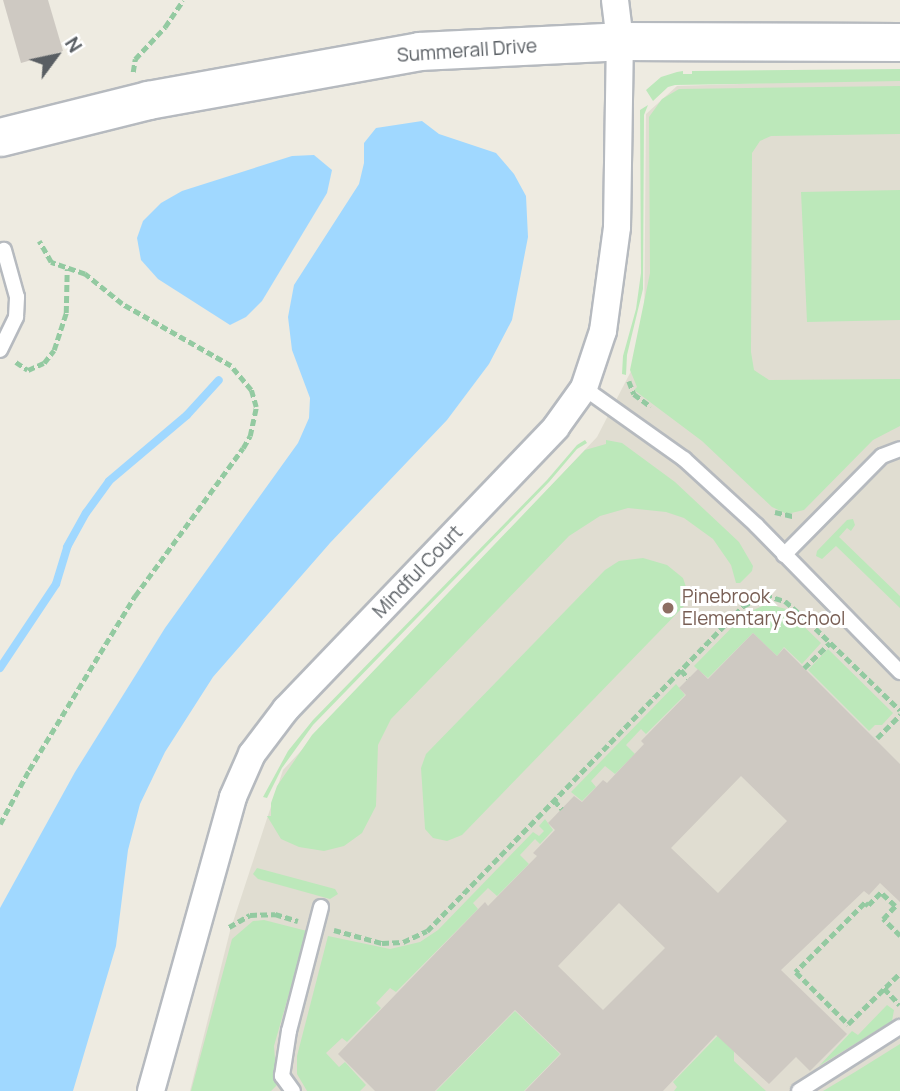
<!DOCTYPE html>
<html>
<head>
<meta charset="utf-8">
<style>
  body { margin:0 }
  #map { position:relative; width:900px; height:1091px; overflow:hidden; background:#eeebe1; font-family:Manrope,sans-serif }
  div>[style] { position:absolute }
  [style*='--x'] { left:calc(var(--x)*1px); top:calc(var(--y)*1px); width:calc(var(--w)*1px); rotate:calc(var(--a)*1deg) }
  .education>* { inset:0; background:#e0ddd1 }
  .green>* { inset:0; background:#bce8ba }
  .water>* { inset:0; background:#a0d8ff }
  .stream>* { height:8px; margin:-4px; padding:0 4px; transform-origin:4px; border-radius:4px; background:#a0d8ff }
  .building>* { inset:0; background:#cec9c2 }
  .path>* { height:4.5px; margin-top:-2.25px; transform-origin:0; background:repeating-linear-gradient(90deg,#93caa1 0 7px,transparent 0 10.5px) }
  .roads { filter:drop-shadow(2px 0 #b6babf) drop-shadow(-2px 0 #b6babf) drop-shadow(0 2px #b6babf) drop-shadow(0 -2px #b6babf) }
  .lane>* { height:14px; margin:-7px; padding:0 7px; transform-origin:7px; border-radius:7px; background:#fff }
  .street>* { height:26px; margin:-13px; padding:0 13px; transform-origin:13px; border-radius:13px; background:#fff }
  .secondary>* { height:37px; margin:-18.5px; padding:0 18.5px; transform-origin:18.5px; border-radius:18.5px; background:#fff }
  .dots>* { width:19px; height:19px; translate:-50% -50%; box-sizing:border-box; border:4px solid #fff; border-radius:50% }
  span { translate:-50% -50%; white-space:nowrap; text-align:center; line-height:1.15; -webkit-text-stroke:6px #fff; paint-order:stroke }
  .street-label { font-size:19px; color:#595e63 }
  .education-label { font-size:19px; color:#785e54 }
  .left { translate:0 -50%; text-align:left }
  .north { position:absolute; left:21px; top:21px; width:70px; height:70px; -webkit-text-stroke:5px #fff; paint-order:stroke; rotate:57deg; font-size:19px; font-weight:700; line-height:28px; text-align:center; color:#595e63 }
  .north::after { content:''; display:block; margin:auto; width:24px; height:32px; background:#595e63; clip-path:polygon(50% 0,100% 100%,50% 72%,0 100%) }
</style>
</head>
<body>
<div id="map">
  <div class="education">
    <div style="clip-path:polygon(900px 79px,900px 1091px,190px 1091px,230px 931px,283px 770px,597px 437px,644px 346px,646px 114px,677px 86px)"></div>
  </div>
  <div class="green">
    <div style="clip-path:polygon(900px 69px,900px 81px,675px 85px,668px 87px,653px 101px,646px 90px,661px 77px,677px 72px,683px 71px,683px 74px,692px 74px,692px 71px)"></div>
    <div style="clip-path:polygon(900px 86px,900px 134px,771px 136px,760px 141px,752px 153px,751px 352px,754px 370px,769px 380px,900px 379px,900px 426px,873px 440px,804px 510px,787px 514px,772px 507px,702px 441px,634px 390px,637px 387px,630px 370px,650px 273px,649px 117px,662px 99px,679px 89px)"></div>
    <div style="clip-path:polygon(648px 105px,644px 115px,643px 289px,627px 355px,626px 375px,622px 374px,623px 356px,636px 309px,641px 273px,640px 110px)"></div>
    <div style="clip-path:polygon(900px 190px,900px 320px,807px 322px,801px 192px)"></div>
    <div style="clip-path:polygon(585px 440px,587px 443px,577px 449px,549px 482px,313px 725px,282px 768px,267px 798px,263px 797px,288px 751px,313px 720px,547px 480px,577px 445px)"></div>
    <div style="clip-path:polygon(606px 440px,622px 443px,675px 482px,739px 542px,753px 566px,752px 571px,740px 583px,736px 583px,731px 565px,713px 539px,684px 518px,666px 512px,628px 508px,600px 516px,569px 536px,391px 719px,378px 745px,376px 806px,362px 833px,344px 846px,324px 851px,299px 847px,281px 839px,267px 816px,271px 816px,271px 803px,277px 786px,312px 735px,585px 450px,606px 444px)"></div>
    <div style="clip-path:polygon(853px 519px,855px 525px,851px 531px,847px 528px,839px 537px,900px 596px,900px 608px,836px 546px,822px 559px,816px 556px,817px 551px,847px 520px)"></div>
    <div style="clip-path:polygon(643px 558px,667px 565px,683px 578px,687px 590px,684px 606px,462px 835px,447px 841px,433px 838px,425px 829px,421px 768px,426px 754px,605px 570px,619px 561px)"></div>
    <div style="clip-path:polygon(767px 604px,786px 609px,821px 643px,802px 664px,784px 647px,777px 656px,753px 633px,708px 678px,696px 668px,694px 666px,745px 614px)"></div>
    <div style="clip-path:polygon(828px 649px,893px 713px,882px 725px,875px 725px,869px 731px,808px 670px)"></div>
    <div style="clip-path:polygon(676px 684px,685px 695px,646px 734px,641px 729px,626px 745px,635px 754px,615px 774px,605px 766px,591px 781px,596px 787px,582px 801px,571px 792px)"></div>
    <div style="clip-path:polygon(545px 819px,553px 830px,540px 844px,535px 839px,520px 855px,529px 864px,497px 896px,488px 888px,473px 903px,478px 909px,396px 992px,390px 988px,376px 1003px,381px 1008px,347px 1042px,342px 1038px,326px 1053px,339px 1067px,345px 1062px,366px 1085px,360px 1091px,307px 1091px,297px 1074px,297px 1056px,328px 936px,390px 949px,420px 942px,438px 930px,533px 832px,539px 836px,544px 831px,539px 826px)"></div>
    <div style="clip-path:polygon(257px 868px,335px 889px,338px 894px,330px 899px,258px 879px,253px 874px)"></div>
    <div style="clip-path:polygon(264px 920px,307px 931px,274px 1046px,277px 1085px,271px 1091px,191px 1091px,232px 939px,253px 921px)"></div>
    <div style="clip-path:polygon(887px 1005px,894px 1010px,892px 1021px,819px 1066px,852px 1031px,858px 1035px)"></div>
    <div style="clip-path:polygon(515px 1011px,560px 1054px,524px 1091px,436px 1091px)"></div>
    <div style="clip-path:polygon(729px 1024px,745px 1040px,734px 1052px,734px 1061px,766px 1091px,674px 1091px,677px 1087px,673px 1082px)"></div>
    <div style="clip-path:polygon(900px 1044px,900px 1091px,823px 1091px,855px 1072px)"></div>
  </div>
  <div class="water">
    <div style="clip-path:polygon(422px 121px,439px 134px,496px 153px,514px 174px,526px 196px,528px 237px,512px 320px,489px 364px,447px 420px,330px 543px,213px 677px,165px 752px,140px 804px,128px 850px,116px 946px,73px 1091px,0 1091px,0 908px,75px 772px,165px 628px,298px 443px,309px 418px,310px 398px,292px 350px,288px 317px,294px 285px,359px 184px,364px 163px,364px 143px,376px 128px)"></div>
    <div style="clip-path:polygon(314px 155px,332px 170px,327px 193px,262px 301px,246px 317px,230px 325px,158px 279px,141px 260px,137px 238px,143px 221px,161px 203px,182px 191px,292px 156px)"></div>
  </div>
  <div class="stream">
    <div style="--x:0;--y:668;--w:101;--a:-56.3"></div>
    <div style="--x:56;--y:584;--w:39;--a:-73"></div>
    <div style="--x:67;--y:547;--w:39;--a:-61"></div>
    <div style="--x:86;--y:513;--w:39;--a:-54"></div>
    <div style="--x:109;--y:481;--w:102;--a:-40.2"></div>
    <div style="--x:187;--y:415;--w:47;--a:-47.6"></div>
  </div>
  <div class="building">
    <div style="clip-path:polygon(3px 0,48px 0,63px 51px,21px 63px)"></div>
    <div style="clip-path:polygon(evenodd,753px 633px,777px 656px,784px 648px,900px 764px,900px 902px,880px 883px,869px 895px,864px 891px,781px 970px,847px 1034px,810px 1071px,796px 1057px,769px 1084px,716px 1035px,663px 1091px,525px 1091px,561px 1054px,515px 1010px,435px 1091px,375px 1091px,338px 1054px,485px 902px,488px 906px,537px 856px,533px 853px,555px 830px,548px 823px,574px 796px,582px 802px,603px 780px,607px 783px,644px 744px,641px 741px,686px 695px,679px 688px,698px 669px,708px 679px,753px 633px,741px 776px,787px 821px,718px 893px,671px 848px,741px 776px,753px 633px,619px 903px,665px 948px,603px 1010px,558px 966px,619px 903px)"></div>
  </div>
  <div class="path">
    <div style="--x:133;--y:72;--w:13;--a:-81"></div>
    <div style="--x:135;--y:59;--w:44;--a:-46.8"></div>
    <div style="--x:165;--y:27;--w:32;--a:-56"></div>
    <div style="--x:16;--y:362;--w:14;--a:34"></div>
    <div style="--x:28;--y:370;--w:17;--a:-24"></div>
    <div style="--x:44;--y:363;--w:16;--a:-52"></div>
    <div style="--x:54;--y:350;--w:39;--a:-72"></div>
    <div style="--x:66;--y:313;--w:44;--a:-88.7"></div>
    <div style="--x:629;--y:381;--w:14;--a:69"></div>
    <div style="--x:634;--y:394;--w:21;--a:37"></div>
    <div style="--x:775;--y:512;--w:18;--a:13"></div>
    <div style="--x:804;--y:668;--w:36;--a:-44"></div>
    <div style="--x:681;--y:670;--w:11;--a:49"></div>
    <div style="--x:877;--y:738;--w:33;--a:-45"></div>
    <div style="--x:554;--y:800;--w:12;--a:48"></div>
    <div style="--x:0;--y:824;--w:61;--a:-61.8"></div>
    <div style="--x:29;--y:770;--w:204;--a:-58.7"></div>
    <div style="--x:135;--y:596;--w:183;--a:-53.9"></div>
    <div style="--x:243;--y:448;--w:14;--a:-60"></div>
    <div style="--x:250;--y:436;--w:30;--a:-78"></div>
    <div style="--x:256;--y:407;--w:18;--a:-106"></div>
    <div style="--x:251;--y:390;--w:31;--a:-130"></div>
    <div style="--x:231;--y:366;--w:125;--a:-150.4"></div>
    <div style="--x:122;--y:304;--w:48;--a:-141"></div>
    <div style="--x:85;--y:274;--w:36;--a:-161"></div>
    <div style="--x:51;--y:262;--w:24;--a:-120"></div>
    <div style="--x:229;--y:927;--w:24;--a:-30"></div>
    <div style="--x:250;--y:915;--w:25;--a:-2"></div>
    <div style="--x:275;--y:914;--w:24;--a:17"></div>
    <div style="--x:334;--y:930;--w:50;--a:15.2"></div>
    <div style="--x:382;--y:943;--w:21;--a:-3"></div>
    <div style="--x:403;--y:942;--w:26;--a:-25"></div>
    <div style="--x:427;--y:931;--w:453;--a:-45.8"></div>
    <div style="--x:743;--y:606;--w:25;--a:-27"></div>
    <div style="--x:765;--y:595;--w:21;--a:17"></div>
    <div style="--x:785;--y:601;--w:30;--a:41"></div>
    <div style="--x:808;--y:621;--w:128;--a:44.1"></div>
    <div style="--x:900;--y:936;--w:24;--a:-135"></div>
    <div style="--x:883;--y:919;--w:18;--a:-47"></div>
    <div style="--x:895;--y:906;--w:19;--a:-137"></div>
    <div style="--x:881;--y:893;--w:18;--a:135"></div>
    <div style="--x:868;--y:906;--w:4;--a:-135"></div>
    <div style="--x:865;--y:903;--w:98;--a:135"></div>
    <div style="--x:796;--y:972;--w:74;--a:45"></div>
    <div style="--x:848;--y:1024;--w:73;--a:-44.4"></div>
    <div style="--x:884;--y:988;--w:23;--a:47"></div>
  </div>
  <div class="roads">
    <div class="lane">
      <div style="--x:0;--y:350;--w:37;--a:-64"></div>
      <div style="--x:16;--y:317;--w:20;--a:-87"></div>
      <div style="--x:17;--y:297;--w:49;--a:-105.5"></div>
      <div style="--x:584;--y:388;--w:123;--a:35.4"></div>
      <div style="--x:684;--y:459;--w:98;--a:42.5"></div>
      <div style="--x:756;--y:525;--w:206;--a:45.6"></div>
      <div style="--x:784;--y:555;--w:139;--a:-45.3"></div>
      <div style="--x:882;--y:456;--w:19;--a:-21"></div>
      <div style="--x:293;--y:1091;--w:19;--a:-126"></div>
      <div style="--x:282;--y:1076;--w:46;--a:-81.2"></div>
      <div style="--x:289;--y:1031;--w:128;--a:-75.5"></div>
      <div style="--x:799;--y:1091;--w:120;--a:-32.4"></div>
    </div>
    <div class="street">
      <div style="--x:151;--y:1091;--w:305;--a:-74.4"></div>
      <div style="--x:233;--y:797;--w:47;--a:-66.2"></div>
      <div style="--x:252;--y:754;--w:56;--a:-52.9"></div>
      <div style="--x:286;--y:709;--w:390;--a:-46.2"></div>
      <div style="--x:556;--y:427;--w:48;--a:-54.3"></div>
      <div style="--x:584;--y:388;--w:60;--a:-71.6"></div>
      <div style="--x:603;--y:331;--w:105;--a:-82.3"></div>
      <div style="--x:617;--y:227;--w:186;--a:-89.1"></div>
      <div style="--x:620;--y:41;--w:41;--a:-97"></div>
    </div>
    <div class="secondary">
      <div style="--x:0;--y:137;--w:153;--a:-14"></div>
      <div style="--x:148;--y:100;--w:275;--a:-10.2"></div>
      <div style="--x:419;--y:51;--w:201;--a:-2.8"></div>
      <div style="--x:620;--y:41;--w:280;--a:0.2"></div>
    </div>
  </div>
  <div class="dots">
    <div style="left:668px;top:608px;background:#8d6e63"></div>
  </div>
  <div class="street-label">
    <span style="left:467px;top:51px;rotate:-4deg">Summerall Drive</span>
    <span style="left:418px;top:572px;rotate:-46deg">Mindful Court</span>
  </div>
  <div class="education-label">
    <span class="left" style="left:682px;top:608px">Pinebrook<br>Elementary School</span>
  </div>
  <div class="north">N</div>
</div>
</body>
</html>
